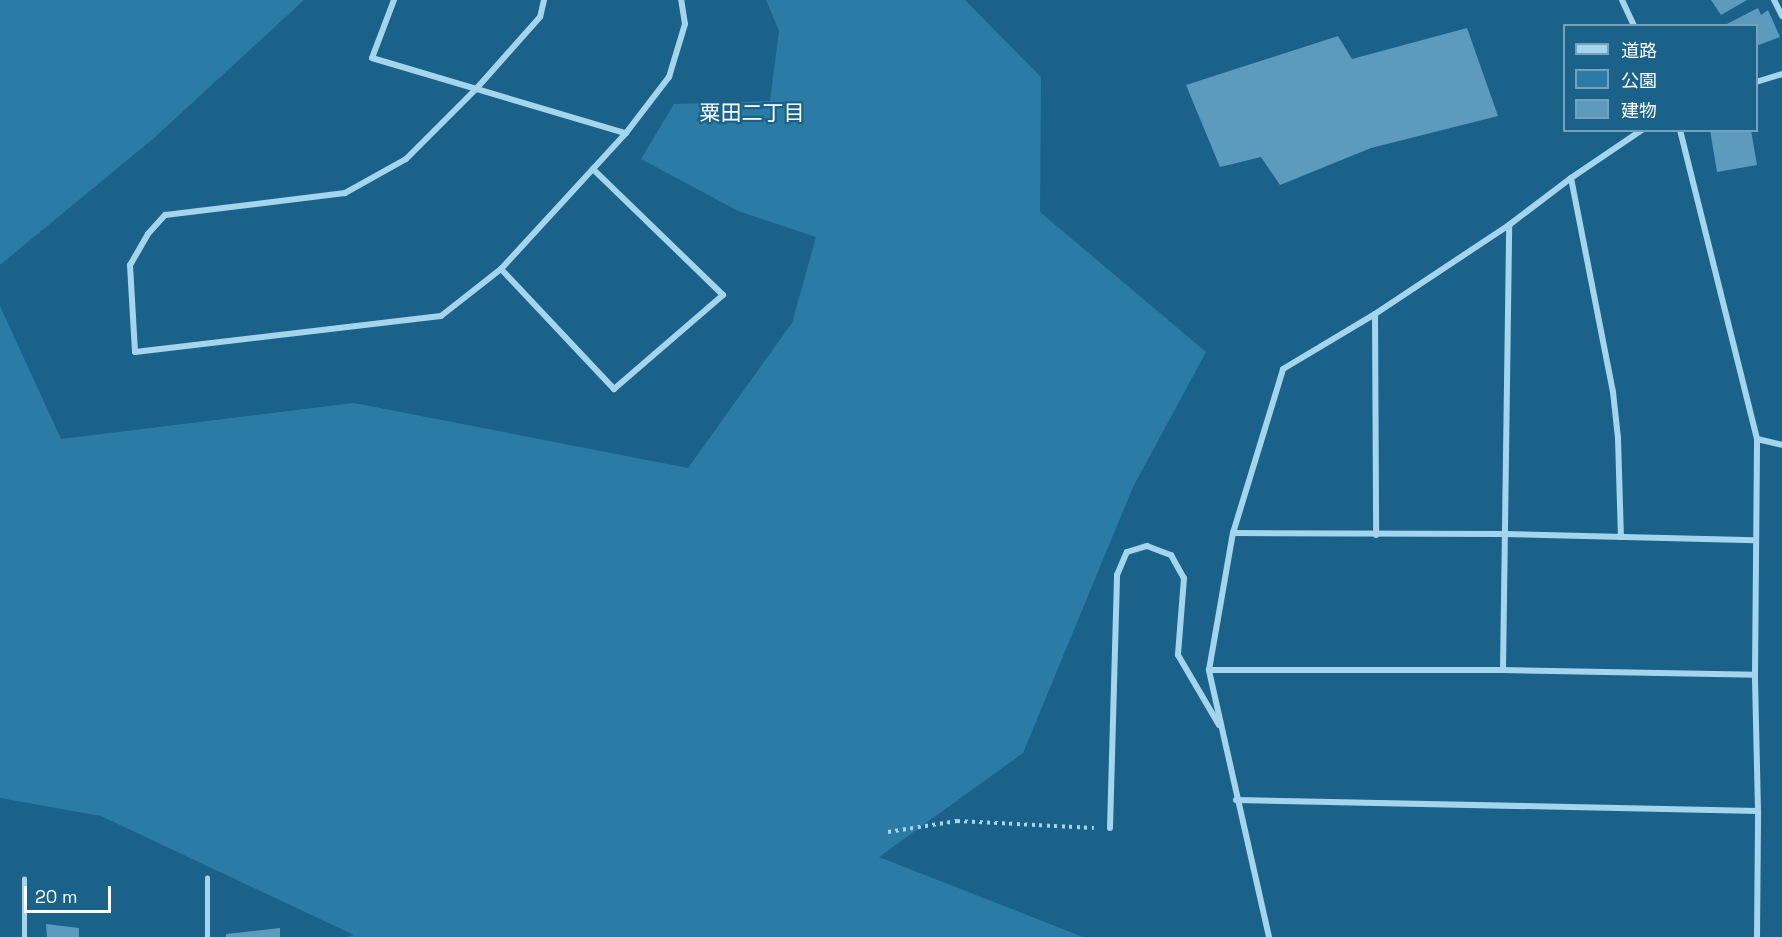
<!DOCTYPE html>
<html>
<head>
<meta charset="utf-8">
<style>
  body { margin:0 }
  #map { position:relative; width:1782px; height:937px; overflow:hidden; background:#1a628a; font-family:"Space Grotesk","Noto Sans JP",sans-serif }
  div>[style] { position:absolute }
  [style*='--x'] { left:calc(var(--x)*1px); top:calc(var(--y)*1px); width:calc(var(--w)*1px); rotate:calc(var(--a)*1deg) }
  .green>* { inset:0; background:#2a7ca6 }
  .building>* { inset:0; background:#5c9bbd }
  .path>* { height:4px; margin-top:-2px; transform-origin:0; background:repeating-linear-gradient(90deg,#a5d4ed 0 3px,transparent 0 7.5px) }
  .lane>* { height:4.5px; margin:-2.25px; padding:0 2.25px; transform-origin:2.25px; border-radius:2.25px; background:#a5d4ed }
  .street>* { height:6px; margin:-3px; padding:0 3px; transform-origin:3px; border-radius:3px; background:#a5d4ed }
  span { translate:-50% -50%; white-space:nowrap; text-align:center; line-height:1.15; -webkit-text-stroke:4.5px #1a628a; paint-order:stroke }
  .neighbourhood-label { font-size:21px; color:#fff }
  .legend { position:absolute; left:1563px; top:24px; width:195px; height:108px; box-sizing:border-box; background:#1a628a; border:2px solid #76a1b9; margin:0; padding:8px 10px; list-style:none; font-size:18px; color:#fff }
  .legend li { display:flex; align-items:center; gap:12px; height:30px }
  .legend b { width:30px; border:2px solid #76a1b9 }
  .scale { position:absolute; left:24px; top:886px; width:87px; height:27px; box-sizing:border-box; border:3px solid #fff; border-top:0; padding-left:8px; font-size:18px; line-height:21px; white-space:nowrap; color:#fff; -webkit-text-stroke:4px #1a628a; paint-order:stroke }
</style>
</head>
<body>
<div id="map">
  <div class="green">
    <div style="clip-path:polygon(0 0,304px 0,154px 138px,0 265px)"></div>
    <div style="clip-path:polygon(766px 0,965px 0,1041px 77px,1040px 212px,1206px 352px,1133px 487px,1023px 753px,879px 857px,1083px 937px,347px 937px,354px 935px,101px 816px,0 798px,0 306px,61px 439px,354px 403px,688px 468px,792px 323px,816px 237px,738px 211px,641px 159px,674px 104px,770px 101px,779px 31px)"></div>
  </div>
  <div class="building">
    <div style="clip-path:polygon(1711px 0,1747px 0,1721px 15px)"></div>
    <div style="clip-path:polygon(1758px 8px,1761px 15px,1768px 10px,1780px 37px,1756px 46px,1756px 26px,1723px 26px)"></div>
    <div style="clip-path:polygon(1467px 28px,1498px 116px,1371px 148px,1280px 185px,1261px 157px,1220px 167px,1186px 85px,1338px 36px,1352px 59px)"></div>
    <div style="clip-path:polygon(1710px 130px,1751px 130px,1757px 165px,1717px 172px)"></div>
    <div style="clip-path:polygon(46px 924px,79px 928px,79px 937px,47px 937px)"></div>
    <div style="clip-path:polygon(280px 928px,280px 937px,226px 937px,226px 934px)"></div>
  </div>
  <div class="path">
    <div style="--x:888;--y:832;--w:70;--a:-9.1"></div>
    <div style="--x:957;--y:821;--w:137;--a:2.9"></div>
  </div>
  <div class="lane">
    <div style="--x:24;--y:937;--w:58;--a:-90"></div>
    <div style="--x:207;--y:937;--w:59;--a:-90"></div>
  </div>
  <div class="street">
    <div style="--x:394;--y:0;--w:62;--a:110.8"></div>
    <div style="--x:372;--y:58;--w:265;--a:16.5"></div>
    <div style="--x:626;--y:133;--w:71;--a:-52.5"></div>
    <div style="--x:669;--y:77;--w:55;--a:-73.2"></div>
    <div style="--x:685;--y:24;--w:24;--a:-99"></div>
    <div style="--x:544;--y:0;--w:17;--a:103"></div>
    <div style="--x:540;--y:17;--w:96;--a:131.6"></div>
    <div style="--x:476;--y:89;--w:99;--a:135"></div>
    <div style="--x:406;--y:159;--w:70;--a:150.9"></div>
    <div style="--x:345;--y:193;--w:181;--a:173"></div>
    <div style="--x:165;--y:215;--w:25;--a:132"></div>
    <div style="--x:148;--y:234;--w:36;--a:120"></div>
    <div style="--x:130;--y:265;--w:87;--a:86.7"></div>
    <div style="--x:135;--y:352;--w:308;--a:-6.7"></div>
    <div style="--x:441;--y:316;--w:76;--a:-38.1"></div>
    <div style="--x:501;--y:269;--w:185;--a:-47.4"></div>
    <div style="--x:1622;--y:0;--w:29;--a:65"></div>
    <div style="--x:1774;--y:0;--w:18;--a:63"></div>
    <div style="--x:1756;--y:82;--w:27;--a:-17"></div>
    <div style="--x:1680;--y:130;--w:318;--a:76"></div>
    <div style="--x:1757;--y:439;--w:26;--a:13"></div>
    <div style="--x:1571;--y:178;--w:218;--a:78.9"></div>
    <div style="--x:1613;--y:392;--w:46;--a:83.8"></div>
    <div style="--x:1618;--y:438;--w:99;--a:88.3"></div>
    <div style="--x:501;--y:269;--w:165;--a:46.7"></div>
    <div style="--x:614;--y:389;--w:144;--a:-40.8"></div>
    <div style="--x:723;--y:295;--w:181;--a:-135.9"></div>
    <div style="--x:1375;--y:314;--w:221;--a:89.7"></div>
    <div style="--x:1233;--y:533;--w:271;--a:0.2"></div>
    <div style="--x:1504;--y:534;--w:251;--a:1.4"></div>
    <div style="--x:1209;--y:670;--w:294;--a:0"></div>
    <div style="--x:1503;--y:670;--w:252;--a:1.1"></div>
    <div style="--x:1503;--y:670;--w:445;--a:-89.2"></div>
    <div style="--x:1236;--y:800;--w:522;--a:1.21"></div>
    <div style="--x:1110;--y:828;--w:253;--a:-88.4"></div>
    <div style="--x:1117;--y:575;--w:25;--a:-67"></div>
    <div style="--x:1127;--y:552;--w:21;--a:-17"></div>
    <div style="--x:1147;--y:546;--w:26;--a:21"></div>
    <div style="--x:1171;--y:555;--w:26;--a:61"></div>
    <div style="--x:1184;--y:578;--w:77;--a:94.5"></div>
    <div style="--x:1178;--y:655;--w:81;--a:59.6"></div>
    <div style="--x:1269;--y:937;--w:274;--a:-102.7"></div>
    <div style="--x:1209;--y:670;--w:139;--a:-80.1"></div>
    <div style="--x:1233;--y:533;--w:171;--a:-73"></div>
    <div style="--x:1283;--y:369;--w:107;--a:-30.9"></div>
    <div style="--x:1375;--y:314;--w:161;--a:-33.6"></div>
    <div style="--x:1509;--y:225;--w:78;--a:-37.2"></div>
    <div style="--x:1571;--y:178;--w:86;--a:-34.1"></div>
    <div style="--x:1757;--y:937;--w:126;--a:-89.5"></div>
    <div style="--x:1758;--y:811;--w:136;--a:-91.3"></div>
    <div style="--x:1755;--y:675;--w:236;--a:-89.5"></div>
  </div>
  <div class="neighbourhood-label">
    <span style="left:752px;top:113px">粟田二丁目</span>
  </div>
  <ul class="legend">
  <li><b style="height:8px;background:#a5d4ed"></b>道路</li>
  <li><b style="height:16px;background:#2a7ca6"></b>公園</li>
  <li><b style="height:16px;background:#5c9bbd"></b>建物</li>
  </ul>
  <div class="scale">20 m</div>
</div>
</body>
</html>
